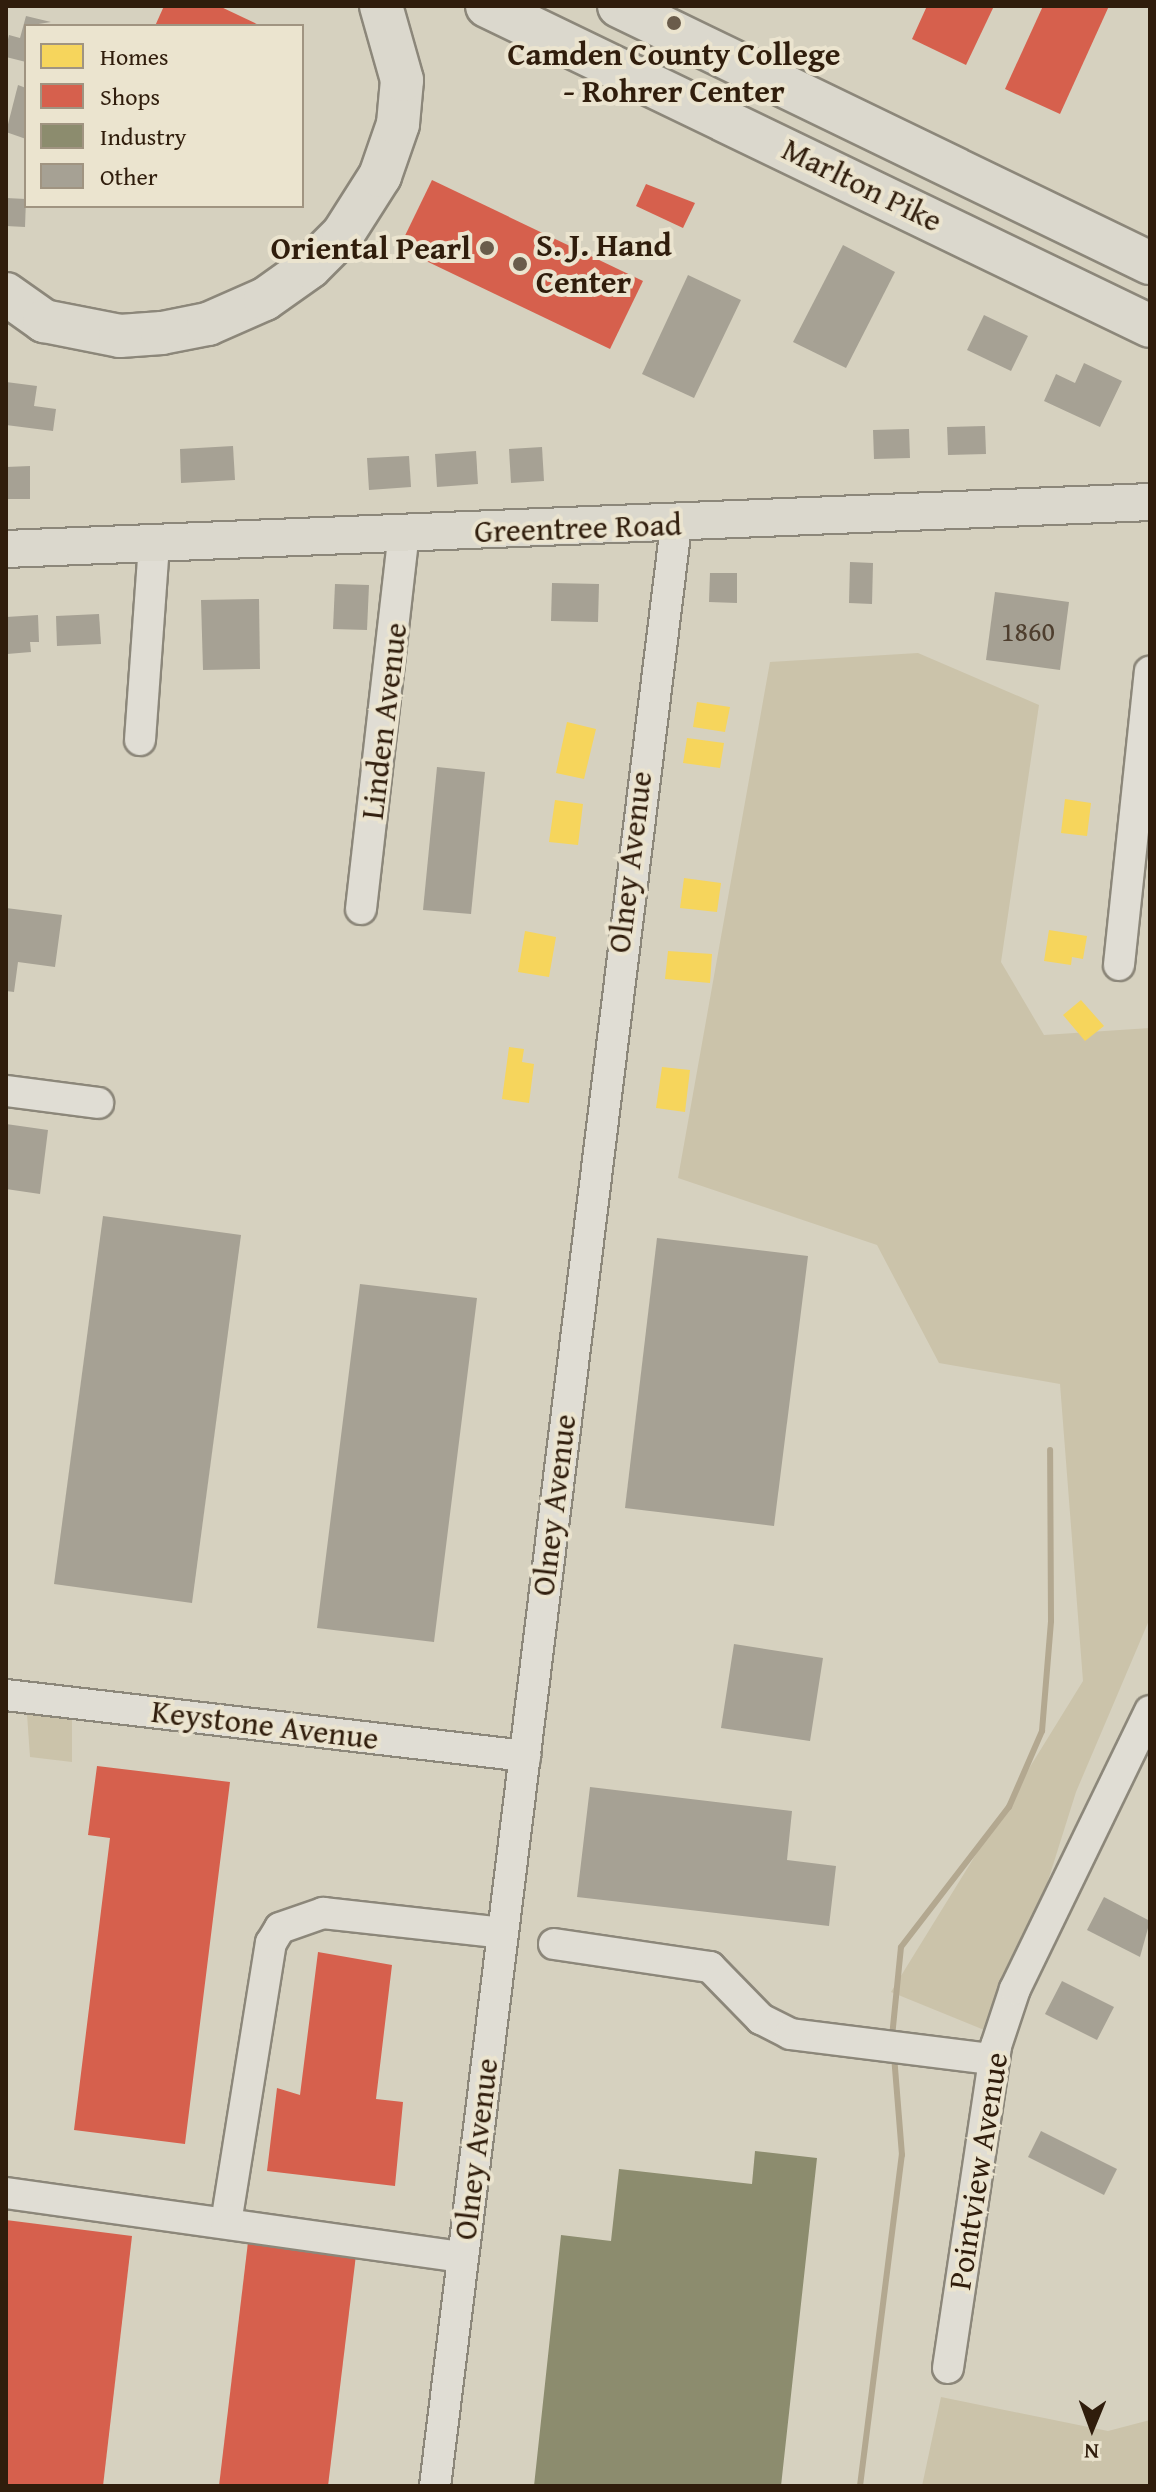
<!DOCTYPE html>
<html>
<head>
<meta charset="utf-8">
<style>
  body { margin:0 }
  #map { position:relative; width:1156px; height:2492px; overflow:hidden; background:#d6d1bf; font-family:"Gentium Book Plus",serif }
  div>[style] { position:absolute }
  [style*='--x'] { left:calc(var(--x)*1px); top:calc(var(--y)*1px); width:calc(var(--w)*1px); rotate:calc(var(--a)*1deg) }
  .green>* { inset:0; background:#cbc3aa }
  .homes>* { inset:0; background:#f6d55c }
  .shops>* { inset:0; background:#d6604d }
  .industry>* { inset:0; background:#8c8c6e }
  .stream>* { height:6px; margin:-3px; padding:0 3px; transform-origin:3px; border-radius:3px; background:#b3a890 }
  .building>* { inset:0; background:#a6a194 }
  .roads { filter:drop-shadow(2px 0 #8c877a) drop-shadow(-2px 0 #8c877a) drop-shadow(0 2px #8c877a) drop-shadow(0 -2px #8c877a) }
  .minor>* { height:30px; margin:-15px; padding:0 15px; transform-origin:15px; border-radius:15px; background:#e0ddd4 }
  .major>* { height:36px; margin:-18px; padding:0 18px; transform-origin:18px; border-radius:18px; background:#dbd8cd }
  .highway>* { height:42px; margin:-21px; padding:0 21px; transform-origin:21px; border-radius:21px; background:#dbd8cd }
  .dots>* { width:22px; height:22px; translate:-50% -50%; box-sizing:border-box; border:4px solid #ebe4cf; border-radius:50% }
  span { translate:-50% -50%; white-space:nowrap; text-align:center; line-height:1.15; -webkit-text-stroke:8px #ebe4cf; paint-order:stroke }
  .number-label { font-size:28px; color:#4e3e2e }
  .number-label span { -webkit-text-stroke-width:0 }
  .poi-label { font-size:32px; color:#301d0c; font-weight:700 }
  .left { translate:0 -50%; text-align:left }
  .right { translate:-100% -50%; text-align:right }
  .street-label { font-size:32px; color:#301d0c }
  .frame { position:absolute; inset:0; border:8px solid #301d0c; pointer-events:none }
  .legend { position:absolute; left:24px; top:24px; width:280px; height:184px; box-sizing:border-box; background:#ebe4cf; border:2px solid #a09481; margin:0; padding:10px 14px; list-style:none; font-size:24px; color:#301d0c }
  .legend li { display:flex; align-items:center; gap:16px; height:40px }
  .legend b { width:40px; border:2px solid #a09481 }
  .north { position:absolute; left:1052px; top:2388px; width:80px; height:80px; -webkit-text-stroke:6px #ebe4cf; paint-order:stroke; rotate:181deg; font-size:22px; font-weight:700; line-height:32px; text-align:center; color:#301d0c }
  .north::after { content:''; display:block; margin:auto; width:28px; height:36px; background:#301d0c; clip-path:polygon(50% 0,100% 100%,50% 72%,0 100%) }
</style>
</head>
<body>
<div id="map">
  <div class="green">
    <div style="clip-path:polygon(918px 653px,1039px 705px,1001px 962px,1044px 1035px,1150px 1028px,1150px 1618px,1076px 1792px,999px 2036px,891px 1992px,1083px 1681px,1060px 1384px,939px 1363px,877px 1245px,678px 1178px,770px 662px)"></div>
    <div style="clip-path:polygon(27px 1714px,72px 1718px,72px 1762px,30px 1757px)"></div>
    <div style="clip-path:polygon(941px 2397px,1108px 2431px,1150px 2420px,1150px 2486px,922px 2486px)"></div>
  </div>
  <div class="homes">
    <div style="clip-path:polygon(697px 702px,730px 707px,725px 732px,693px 727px)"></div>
    <div style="clip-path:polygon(567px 722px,596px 729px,584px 779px,556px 773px)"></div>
    <div style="clip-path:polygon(687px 738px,724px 743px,720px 768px,683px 763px)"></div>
    <div style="clip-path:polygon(1065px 799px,1091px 803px,1087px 836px,1061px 833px)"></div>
    <div style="clip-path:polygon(555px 800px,583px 804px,578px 845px,549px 842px)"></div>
    <div style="clip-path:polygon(684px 878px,721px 883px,717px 912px,680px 908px)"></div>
    <div style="clip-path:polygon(1049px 930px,1087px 936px,1083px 959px,1072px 957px,1071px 965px,1044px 961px)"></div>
    <div style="clip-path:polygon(525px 931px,556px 937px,549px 977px,518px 972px)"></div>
    <div style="clip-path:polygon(668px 951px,712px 954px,710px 983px,665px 979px)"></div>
    <div style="clip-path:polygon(1081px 1000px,1104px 1026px,1085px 1041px,1063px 1015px)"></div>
    <div style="clip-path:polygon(509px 1047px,524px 1049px,522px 1062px,534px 1064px,529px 1103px,502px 1099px)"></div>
    <div style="clip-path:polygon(662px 1067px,690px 1070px,685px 1112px,656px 1108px)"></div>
  </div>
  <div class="shops">
    <div style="clip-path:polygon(164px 6px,219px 6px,261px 26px,155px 26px)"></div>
    <div style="clip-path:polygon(927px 6px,994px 6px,966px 65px,912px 39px)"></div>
    <div style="clip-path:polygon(1043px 6px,1109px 6px,1060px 114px,1005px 89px)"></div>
    <div style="clip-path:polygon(432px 180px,643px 281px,610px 349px,399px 248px)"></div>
    <div style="clip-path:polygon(646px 184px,695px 203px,683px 228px,636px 206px)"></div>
    <div style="clip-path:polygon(97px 1766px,230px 1782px,185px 2144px,74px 2130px,110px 1838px,88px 1835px)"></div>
    <div style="clip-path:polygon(318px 1952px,392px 1965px,376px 2099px,403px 2102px,395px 2186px,267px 2171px,277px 2088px,300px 2095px)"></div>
    <div style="clip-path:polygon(6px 2220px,132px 2236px,103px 2486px,6px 2486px)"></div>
    <div style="clip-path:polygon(248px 2242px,356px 2255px,328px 2486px,219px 2486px)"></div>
  </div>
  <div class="industry">
    <div style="clip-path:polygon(755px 2151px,817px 2158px,781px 2486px,534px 2486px,561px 2235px,611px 2241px,619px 2169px,752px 2184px)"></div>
  </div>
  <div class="stream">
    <div style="--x:892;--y:2037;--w:90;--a:-84.3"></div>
    <div style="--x:901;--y:1947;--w:177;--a:-52.4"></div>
    <div style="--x:1009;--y:1807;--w:83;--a:-66.5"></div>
    <div style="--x:1042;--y:1731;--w:110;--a:-85.3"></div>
    <div style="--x:1051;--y:1621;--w:171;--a:-90.3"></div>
    <div style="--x:860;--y:2486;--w:334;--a:-82.8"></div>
    <div style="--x:902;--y:2155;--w:99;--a:-94.6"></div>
  </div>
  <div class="building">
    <div style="clip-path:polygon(26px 16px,51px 22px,26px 26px,26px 62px,6px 57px,6px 48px,9px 35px,20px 38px)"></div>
    <div style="clip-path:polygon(18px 85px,26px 88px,26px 139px,6px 132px)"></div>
    <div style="clip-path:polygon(6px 198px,26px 199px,25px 227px,6px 226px)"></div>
    <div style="clip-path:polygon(843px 245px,895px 272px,846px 368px,793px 342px)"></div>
    <div style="clip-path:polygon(688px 275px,741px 300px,694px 398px,642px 374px)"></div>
    <div style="clip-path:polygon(984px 315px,1028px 336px,1011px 371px,967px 350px)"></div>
    <div style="clip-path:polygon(1084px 363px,1122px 381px,1100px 427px,1044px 401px,1056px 374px,1075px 383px)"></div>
    <div style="clip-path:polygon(6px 382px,37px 386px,34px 406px,56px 409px,53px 431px,6px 425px)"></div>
    <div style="clip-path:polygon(985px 426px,986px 454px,948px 455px,947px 427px)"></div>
    <div style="clip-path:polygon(909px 429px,910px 458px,874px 459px,873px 430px)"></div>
    <div style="clip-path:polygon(233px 446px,235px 480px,181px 483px,180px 449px)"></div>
    <div style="clip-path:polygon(542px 447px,544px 481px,511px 483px,509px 449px)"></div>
    <div style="clip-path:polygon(476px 451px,478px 484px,437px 487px,435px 454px)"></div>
    <div style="clip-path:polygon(409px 456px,411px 487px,369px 490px,367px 458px)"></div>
    <div style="clip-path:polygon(30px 466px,30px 499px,6px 499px,6px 467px)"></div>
    <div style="clip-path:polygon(850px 562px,873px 563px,872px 604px,849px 603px)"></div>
    <div style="clip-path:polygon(710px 573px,737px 573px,737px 603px,709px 602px)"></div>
    <div style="clip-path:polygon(552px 583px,599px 584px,598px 622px,551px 621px)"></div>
    <div style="clip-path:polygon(335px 584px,369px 585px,367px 630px,333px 629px)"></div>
    <div style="clip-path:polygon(995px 592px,1069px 602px,1060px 670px,986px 660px)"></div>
    <div style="clip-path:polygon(259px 599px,260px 669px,203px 670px,201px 600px)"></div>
    <div style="clip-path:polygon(99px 614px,101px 644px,57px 646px,56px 616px)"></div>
    <div style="clip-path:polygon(38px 615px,39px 642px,30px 642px,31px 652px,7px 654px,6px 617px)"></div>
    <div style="clip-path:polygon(437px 767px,485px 772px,471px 914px,423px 910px)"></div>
    <div style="clip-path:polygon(6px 908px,62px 915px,55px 967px,18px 962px,14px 992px,6px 991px)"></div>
    <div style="clip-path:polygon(6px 1124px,48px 1130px,40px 1194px,6px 1189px)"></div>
    <div style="clip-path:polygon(103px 1216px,241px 1235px,192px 1603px,54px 1584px)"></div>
    <div style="clip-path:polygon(657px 1238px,808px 1256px,774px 1526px,625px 1508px)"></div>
    <div style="clip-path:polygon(360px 1284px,477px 1298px,434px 1642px,317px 1628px)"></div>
    <div style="clip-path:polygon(734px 1644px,823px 1658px,810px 1741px,721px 1728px)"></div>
    <div style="clip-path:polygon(590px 1787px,792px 1811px,787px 1860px,836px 1866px,829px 1926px,577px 1897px)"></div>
    <div style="clip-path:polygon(1104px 1897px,1150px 1921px,1140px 1957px,1087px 1930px)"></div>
    <div style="clip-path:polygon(1062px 1981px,1114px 2007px,1097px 2040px,1045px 2014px)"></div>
    <div style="clip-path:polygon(1041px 2131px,1117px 2169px,1104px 2195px,1028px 2157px)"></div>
  </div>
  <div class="roads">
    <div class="minor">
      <div style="--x:140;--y:740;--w:197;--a:-85.9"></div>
      <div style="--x:361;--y:909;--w:377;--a:-83.5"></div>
      <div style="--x:1119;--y:965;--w:295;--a:-84"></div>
      <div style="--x:6;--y:1091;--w:93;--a:7.4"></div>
      <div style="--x:6;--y:1695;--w:523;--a:6.7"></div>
      <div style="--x:554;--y:1944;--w:158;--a:8.4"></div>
      <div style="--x:710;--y:1967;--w:73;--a:45.6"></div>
      <div style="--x:761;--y:2019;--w:33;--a:27"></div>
      <div style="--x:790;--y:2034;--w:204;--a:7.1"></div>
      <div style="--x:6;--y:2193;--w:461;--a:8"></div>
      <div style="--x:226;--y:2223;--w:284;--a:-80.9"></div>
      <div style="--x:271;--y:1943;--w:17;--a:-59"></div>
      <div style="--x:280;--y:1928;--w:46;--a:-19.2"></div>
      <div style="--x:323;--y:1913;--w:181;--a:6.3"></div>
      <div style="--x:948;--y:2368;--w:326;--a:-81.5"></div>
      <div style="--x:996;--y:2046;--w:60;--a:-71.6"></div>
      <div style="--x:1015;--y:1989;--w:309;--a:-64.1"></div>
      <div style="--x:435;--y:2486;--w:1976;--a:-82.99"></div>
    </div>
    <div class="major">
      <div style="--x:6;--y:549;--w:1145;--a:-2.35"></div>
    </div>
    <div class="highway">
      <div style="--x:487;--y:6;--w:736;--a:25.76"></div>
      <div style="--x:619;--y:6;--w:590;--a:25.83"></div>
      <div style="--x:6;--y:294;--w:47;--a:35.4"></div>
      <div style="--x:44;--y:321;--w:77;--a:11.2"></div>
      <div style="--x:120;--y:336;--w:42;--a:-4.1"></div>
      <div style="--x:162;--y:333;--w:47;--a:-11.1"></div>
      <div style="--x:208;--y:324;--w:62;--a:-23.7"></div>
      <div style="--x:265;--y:299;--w:55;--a:-35.4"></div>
      <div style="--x:310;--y:267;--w:47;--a:-45"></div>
      <div style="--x:343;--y:234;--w:69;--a:-57.5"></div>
      <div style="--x:380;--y:176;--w:55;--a:-70.9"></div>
      <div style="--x:398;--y:124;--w:44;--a:-84.8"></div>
      <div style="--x:402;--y:80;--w:77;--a:-105.8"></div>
    </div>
  </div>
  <div class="dots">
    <div style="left:674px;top:23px;background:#6a5c4b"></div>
    <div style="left:487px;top:248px;background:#6a5c4b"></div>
    <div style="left:520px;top:264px;background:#6a5c4b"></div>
  </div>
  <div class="number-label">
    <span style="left:1028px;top:631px">1860</span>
  </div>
  <div class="poi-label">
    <span style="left:674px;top:73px">Camden County College<br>- Rohrer Center</span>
    <span class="left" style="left:536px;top:264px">S. J. Hand<br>Center</span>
    <span class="right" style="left:471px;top:248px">Oriental Pearl</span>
  </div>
  <div class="street-label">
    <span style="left:862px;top:185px;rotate:26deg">Marlton Pike</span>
    <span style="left:578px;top:528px;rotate:-2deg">Greentree Road</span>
    <span style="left:384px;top:721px;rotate:-83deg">Linden Avenue</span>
    <span style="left:630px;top:862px;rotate:-83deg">Olney Avenue</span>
    <span style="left:554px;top:1505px;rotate:-83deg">Olney Avenue</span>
    <span style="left:265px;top:1725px;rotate:7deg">Keystone Avenue</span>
    <span style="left:476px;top:2149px;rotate:-83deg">Olney Avenue</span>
    <span style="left:978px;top:2171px;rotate:-81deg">Pointview Avenue</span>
  </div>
  <div class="frame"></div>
  <ul class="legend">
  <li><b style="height:22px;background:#f6d55c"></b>Homes</li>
  <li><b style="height:22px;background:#d6604d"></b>Shops</li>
  <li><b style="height:22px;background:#8c8c6e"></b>Industry</li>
  <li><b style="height:22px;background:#a6a194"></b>Other</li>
  </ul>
  <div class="north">N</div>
</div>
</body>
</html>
